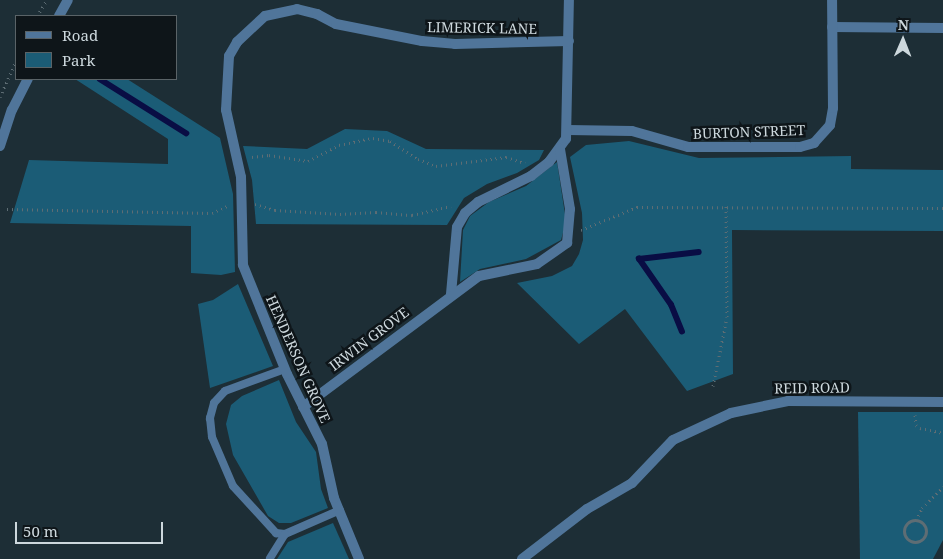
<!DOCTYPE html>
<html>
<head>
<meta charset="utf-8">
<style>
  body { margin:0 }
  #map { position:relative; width:943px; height:559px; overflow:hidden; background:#1d2e36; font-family:"Noto Serif",serif }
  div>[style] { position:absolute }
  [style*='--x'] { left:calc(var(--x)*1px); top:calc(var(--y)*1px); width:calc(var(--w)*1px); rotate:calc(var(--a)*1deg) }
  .green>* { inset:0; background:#1b5c76 }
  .stream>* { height:5.5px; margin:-2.75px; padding:0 2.75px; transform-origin:2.75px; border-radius:2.75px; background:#090d44 }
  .path>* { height:3px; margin-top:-1.5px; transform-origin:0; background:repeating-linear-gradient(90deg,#5e6d74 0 1px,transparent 0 5px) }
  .path>.ring { margin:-1.5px; padding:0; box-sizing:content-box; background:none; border:3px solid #5e6d74; border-radius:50% }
  .service>* { height:8px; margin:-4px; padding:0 4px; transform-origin:4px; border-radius:4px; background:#50759a }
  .minor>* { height:10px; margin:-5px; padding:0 5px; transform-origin:5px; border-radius:5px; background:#50759a }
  span { translate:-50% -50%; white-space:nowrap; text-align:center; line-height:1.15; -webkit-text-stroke:5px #0e1519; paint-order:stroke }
  .street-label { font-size:14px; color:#cdd8dd }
  .legend { position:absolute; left:15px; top:15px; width:162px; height:65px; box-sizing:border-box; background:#0e1519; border:1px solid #5a6367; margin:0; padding:6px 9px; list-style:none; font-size:15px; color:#cdd8dd }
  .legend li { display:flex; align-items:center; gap:10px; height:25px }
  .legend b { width:25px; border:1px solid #5a6367 }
  .north { position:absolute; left:878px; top:15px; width:50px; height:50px; -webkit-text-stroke:4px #0e1519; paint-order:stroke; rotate:1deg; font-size:14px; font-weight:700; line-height:20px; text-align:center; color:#cdd8dd }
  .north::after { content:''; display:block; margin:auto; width:18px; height:22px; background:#cdd8dd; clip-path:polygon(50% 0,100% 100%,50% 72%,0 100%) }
  .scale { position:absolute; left:15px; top:522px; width:148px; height:22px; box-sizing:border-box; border:2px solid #cdd8dd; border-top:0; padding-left:6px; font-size:15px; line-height:18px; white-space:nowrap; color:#cdd8dd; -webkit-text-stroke:4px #0e1519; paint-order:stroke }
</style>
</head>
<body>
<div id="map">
  <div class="green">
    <div style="clip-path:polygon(75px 79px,127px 79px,220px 138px,233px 194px,235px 272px,221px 275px,191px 273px,191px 226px,10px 223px,29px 160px,168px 164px,168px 139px)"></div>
    <div style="clip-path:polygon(345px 129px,387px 131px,426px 149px,544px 150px,539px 160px,517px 173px,487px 184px,464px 198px,447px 225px,256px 224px,252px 180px,243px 146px,307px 149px)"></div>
    <div style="clip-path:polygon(629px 141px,699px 158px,851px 156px,851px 169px,943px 170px,943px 231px,732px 230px,733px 374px,687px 391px,625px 309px,579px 344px,517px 283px,552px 276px,572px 266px,579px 254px,583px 240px,582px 213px,570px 157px,586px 145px)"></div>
    <div style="clip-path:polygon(557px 162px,566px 221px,561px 240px,526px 259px,480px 269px,460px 282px,463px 230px,470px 216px,489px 202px,526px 186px)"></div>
    <div style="clip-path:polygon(238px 284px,273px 366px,210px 388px,198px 304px,213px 300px)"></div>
    <div style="clip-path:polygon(279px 380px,296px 422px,316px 452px,321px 489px,328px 508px,291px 523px,279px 523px,268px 516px,233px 455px,226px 424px,231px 405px,242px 396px)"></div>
    <div style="clip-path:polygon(858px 412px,943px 412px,943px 540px,933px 559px,860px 559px)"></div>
    <div style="clip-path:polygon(333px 523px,349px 559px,277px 559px,288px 542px)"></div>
  </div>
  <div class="stream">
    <div style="--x:100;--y:79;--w:102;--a:32.1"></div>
    <div style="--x:682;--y:332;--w:29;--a:-112"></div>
    <div style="--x:671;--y:305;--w:56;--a:-124.8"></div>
    <div style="--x:639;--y:259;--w:60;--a:-6.7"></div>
  </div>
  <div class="path">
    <div style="--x:37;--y:16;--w:19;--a:-58"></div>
    <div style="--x:0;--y:97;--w:39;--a:-66"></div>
    <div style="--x:252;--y:157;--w:17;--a:-7"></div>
    <div style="--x:269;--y:155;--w:39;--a:9"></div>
    <div style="--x:308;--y:161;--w:35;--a:-27"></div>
    <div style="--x:339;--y:145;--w:35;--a:-12"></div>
    <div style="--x:373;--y:138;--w:17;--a:10"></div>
    <div style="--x:390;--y:141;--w:33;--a:33"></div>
    <div style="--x:418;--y:159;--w:19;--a:21"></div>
    <div style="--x:436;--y:166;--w:71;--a:-7.3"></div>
    <div style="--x:506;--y:157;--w:20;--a:18"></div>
    <div style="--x:255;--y:204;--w:21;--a:17"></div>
    <div style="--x:275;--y:210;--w:65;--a:3.5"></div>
    <div style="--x:340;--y:214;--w:36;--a:-3"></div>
    <div style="--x:376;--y:212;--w:36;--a:5"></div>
    <div style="--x:412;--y:215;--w:40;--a:-13"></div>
    <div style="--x:7;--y:209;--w:205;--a:1.1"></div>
    <div style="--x:212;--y:213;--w:17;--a:-25"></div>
    <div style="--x:581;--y:230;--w:61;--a:-22.3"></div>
    <div style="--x:637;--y:207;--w:306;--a:0.2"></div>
    <div style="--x:713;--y:386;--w:70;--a:-78.5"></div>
    <div style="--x:727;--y:317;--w:111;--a:-90.5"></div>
    <div style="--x:915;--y:415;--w:10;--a:84"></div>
    <div style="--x:916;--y:425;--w:5;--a:37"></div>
    <div style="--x:920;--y:428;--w:24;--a:12"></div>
    <div class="ring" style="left:904px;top:520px;width:19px;height:19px"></div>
    <div style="--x:916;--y:520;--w:13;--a:-63"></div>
    <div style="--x:922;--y:508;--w:30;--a:-45"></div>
  </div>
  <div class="service">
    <div style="--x:285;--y:369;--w:64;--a:159.9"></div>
    <div style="--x:225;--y:391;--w:16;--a:133"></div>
    <div style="--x:214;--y:403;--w:16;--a:105"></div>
    <div style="--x:210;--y:418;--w:19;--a:84"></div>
    <div style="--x:212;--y:437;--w:53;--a:66.8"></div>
    <div style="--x:233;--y:486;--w:64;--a:47.5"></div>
    <div style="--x:276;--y:533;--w:9;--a:6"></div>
    <div style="--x:285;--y:534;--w:60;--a:-23.6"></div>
    <div style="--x:270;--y:558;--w:28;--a:-58"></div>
  </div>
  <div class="minor">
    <div style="--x:59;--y:16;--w:18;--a:-61"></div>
    <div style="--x:832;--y:27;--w:111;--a:0.5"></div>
    <div style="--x:568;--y:130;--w:64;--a:0.9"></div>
    <div style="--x:632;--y:131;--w:58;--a:15.9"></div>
    <div style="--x:688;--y:147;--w:112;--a:0"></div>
    <div style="--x:800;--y:147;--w:15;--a:-16"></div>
    <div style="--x:814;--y:143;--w:24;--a:-48"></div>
    <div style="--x:830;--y:125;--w:17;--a:-80"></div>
    <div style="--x:833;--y:108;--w:108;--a:-90.5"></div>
    <div style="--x:0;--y:146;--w:38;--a:-72"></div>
    <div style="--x:12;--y:110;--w:35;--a:-63"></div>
    <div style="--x:451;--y:294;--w:67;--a:-84.9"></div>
    <div style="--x:457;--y:227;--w:16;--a:-60"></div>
    <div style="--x:465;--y:213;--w:17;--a:-40"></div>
    <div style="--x:478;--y:202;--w:59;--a:-26.1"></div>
    <div style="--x:531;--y:176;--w:23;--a:-38"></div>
    <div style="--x:549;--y:162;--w:29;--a:-54"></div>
    <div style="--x:566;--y:139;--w:139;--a:-88.8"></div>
    <div style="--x:303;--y:407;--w:219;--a:-36.7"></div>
    <div style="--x:479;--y:276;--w:59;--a:-11.7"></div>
    <div style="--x:537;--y:264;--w:37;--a:-35"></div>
    <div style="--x:567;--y:243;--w:34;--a:-85"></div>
    <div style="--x:570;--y:209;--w:61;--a:-99.5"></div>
    <div style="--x:359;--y:559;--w:66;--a:-112.3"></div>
    <div style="--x:334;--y:498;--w:55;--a:-102.5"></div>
    <div style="--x:322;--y:444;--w:78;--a:-116.6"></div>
    <div style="--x:287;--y:374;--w:118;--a:-112"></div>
    <div style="--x:243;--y:265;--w:88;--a:-91.3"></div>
    <div style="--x:241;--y:177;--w:69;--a:-102.6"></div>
    <div style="--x:226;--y:110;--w:54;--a:-86.8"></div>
    <div style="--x:229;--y:56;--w:16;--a:-60"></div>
    <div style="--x:237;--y:42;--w:38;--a:-43"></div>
    <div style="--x:265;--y:16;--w:33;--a:-12"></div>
    <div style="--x:297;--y:9;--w:21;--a:14"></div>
    <div style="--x:317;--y:14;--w:21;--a:28"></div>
    <div style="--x:336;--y:24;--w:88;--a:11.2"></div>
    <div style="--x:422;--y:41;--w:33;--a:5"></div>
    <div style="--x:455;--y:44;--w:114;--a:-1.5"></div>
    <div style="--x:522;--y:559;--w:82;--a:-37.6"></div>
    <div style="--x:587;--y:509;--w:52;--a:-30"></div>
    <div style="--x:632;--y:483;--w:59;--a:-46.4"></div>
    <div style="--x:673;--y:440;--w:64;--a:-25"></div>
    <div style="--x:731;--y:413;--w:58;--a:-11.9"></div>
    <div style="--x:788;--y:401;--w:155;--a:0.4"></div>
  </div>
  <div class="street-label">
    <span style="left:482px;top:28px;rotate:1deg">LIMERICK LANE</span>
    <span style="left:749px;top:132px;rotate:-2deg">BURTON STREET</span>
    <span style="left:369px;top:339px;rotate:-37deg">IRWIN GROVE</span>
    <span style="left:298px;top:359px;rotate:66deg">HENDERSON GROVE</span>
    <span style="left:812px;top:388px;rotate:-1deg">REID ROAD</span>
  </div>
  <ul class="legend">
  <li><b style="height:6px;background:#50759a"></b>Road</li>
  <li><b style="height:14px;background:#1b5c76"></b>Park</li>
  </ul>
  <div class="north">N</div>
  <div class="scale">50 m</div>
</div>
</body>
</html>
